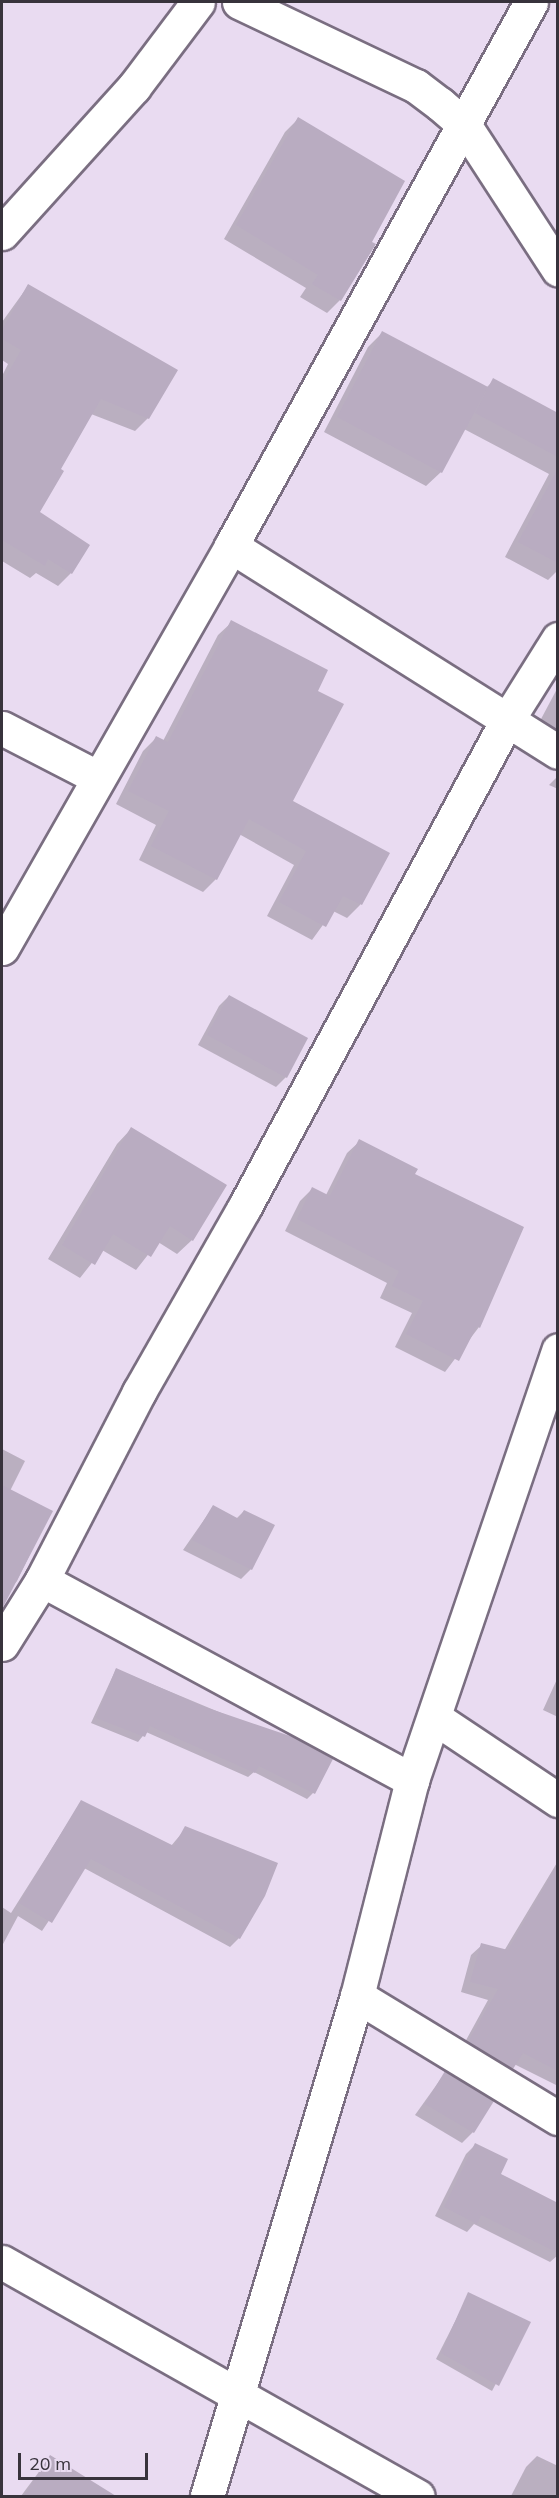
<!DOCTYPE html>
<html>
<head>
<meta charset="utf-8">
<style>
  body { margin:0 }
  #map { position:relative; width:559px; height:2498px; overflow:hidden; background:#e9dbf1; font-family:Mulish,sans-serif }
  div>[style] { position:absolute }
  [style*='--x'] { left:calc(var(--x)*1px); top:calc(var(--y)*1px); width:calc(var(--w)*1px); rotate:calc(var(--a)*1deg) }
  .shadow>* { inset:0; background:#0003 }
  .building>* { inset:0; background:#b9acc1 }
  .roads { filter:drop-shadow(2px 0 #7a6e81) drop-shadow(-2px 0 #7a6e81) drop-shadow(0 2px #7a6e81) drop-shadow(0 -2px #7a6e81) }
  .minor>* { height:33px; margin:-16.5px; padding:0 16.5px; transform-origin:16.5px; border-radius:16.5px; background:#fff }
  span { translate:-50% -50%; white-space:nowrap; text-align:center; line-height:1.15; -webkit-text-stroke:4.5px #e9dbf1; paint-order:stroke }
  .frame { position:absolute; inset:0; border:3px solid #38333c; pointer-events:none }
  .scale { position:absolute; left:18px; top:2453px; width:130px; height:27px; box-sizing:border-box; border:3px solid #38333c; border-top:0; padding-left:8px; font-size:18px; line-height:21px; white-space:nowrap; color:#38333c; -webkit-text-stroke:4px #e9dbf1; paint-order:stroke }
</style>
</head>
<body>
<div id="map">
  <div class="shadow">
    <div style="clip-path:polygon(298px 119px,340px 300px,327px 313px,300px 297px,306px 288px,224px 239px,285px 132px)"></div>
    <div style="clip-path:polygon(28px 286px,148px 418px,135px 431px,91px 414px,59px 470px,38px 512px,71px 573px,58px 586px,36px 573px,30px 578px,2px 561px,2px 376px,8px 364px,2px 360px,2px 322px)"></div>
    <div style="clip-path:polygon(382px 333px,486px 388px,494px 380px,558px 414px,558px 570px,548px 580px,505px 557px,549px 474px,464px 429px,441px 472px,426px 486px,324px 432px,368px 347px)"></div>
    <div style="clip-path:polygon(232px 622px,316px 691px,291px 802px,388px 854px,360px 905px,347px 918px,333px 911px,312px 940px,267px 916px,294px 865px,239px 834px,216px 879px,203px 892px,139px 860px,156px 825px,116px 804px,143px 751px,156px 738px,163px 741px,218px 635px)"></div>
    <div style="clip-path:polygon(558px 687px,558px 756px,532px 736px)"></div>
    <div style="clip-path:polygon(558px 776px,558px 789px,549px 785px)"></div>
    <div style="clip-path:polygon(229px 996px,286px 1077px,276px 1087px,198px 1045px,219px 1006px)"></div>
    <div style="clip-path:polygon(131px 1129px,192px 1240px,177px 1254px,158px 1242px,136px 1270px,102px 1250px,80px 1278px,48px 1259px,117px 1144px)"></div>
    <div style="clip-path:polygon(360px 1141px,413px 1175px,479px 1327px,445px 1372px,395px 1347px,412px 1313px,380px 1298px,387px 1283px,285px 1231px,300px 1201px,312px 1189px,326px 1195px,347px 1153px)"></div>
    <div style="clip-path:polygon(2px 1449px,25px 1461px,10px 1491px,51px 1511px,17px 1581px,3px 1596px)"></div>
    <div style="clip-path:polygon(213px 1507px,236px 1519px,244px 1511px,251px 1569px,241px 1579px,183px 1550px)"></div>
    <div style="clip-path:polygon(116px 1669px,331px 1759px,313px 1793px,307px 1799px,254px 1772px,248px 1777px,146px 1732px,138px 1742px,91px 1723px)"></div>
    <div style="clip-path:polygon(558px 1677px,558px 1717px,543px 1710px)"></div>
    <div style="clip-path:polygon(81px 1802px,171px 1846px,186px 1828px,264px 1896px,239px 1938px,230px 1947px,84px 1868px,42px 1931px,18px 1916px,2px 1946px,2px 1907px,11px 1913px)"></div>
    <div style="clip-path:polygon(558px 1861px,558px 2086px,514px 2064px,501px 2078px,459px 2053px,488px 2000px,461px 1992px,471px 1955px,482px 1945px,504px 1951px)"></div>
    <div style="clip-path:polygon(445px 2073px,473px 2132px,462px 2143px,415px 2115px)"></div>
    <div style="clip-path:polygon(475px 2145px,499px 2175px,558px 2204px,558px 2255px,550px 2262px,474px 2224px,467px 2232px,435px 2216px,466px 2154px)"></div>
    <div style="clip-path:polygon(469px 2294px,529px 2322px,492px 2391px,436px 2359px)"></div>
    <div style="clip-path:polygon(537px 2456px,558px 2466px,558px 2496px,511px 2496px,526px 2467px)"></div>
    <div style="clip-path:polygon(50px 2457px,113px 2496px,21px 2496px)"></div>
  </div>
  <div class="building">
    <div style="clip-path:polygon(298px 117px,405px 181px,372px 242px,376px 244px,341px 301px,312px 284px,318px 275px,236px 225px)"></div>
    <div style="clip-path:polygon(28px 284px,178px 370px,149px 419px,101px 399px,61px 469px,64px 471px,40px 512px,90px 545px,72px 574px,48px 559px,45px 566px,2px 540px,2px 384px,21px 350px,2px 339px,2px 330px)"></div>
    <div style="clip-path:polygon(382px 331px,488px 387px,442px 473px,337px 417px)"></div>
    <div style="clip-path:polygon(493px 378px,558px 413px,558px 457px,475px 413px)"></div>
    <div style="clip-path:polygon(558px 468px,558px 563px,518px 542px)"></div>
    <div style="clip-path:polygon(231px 620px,328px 670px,318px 691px,344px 704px,293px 801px,390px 853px,362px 905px,343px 896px,326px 927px,279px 902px,306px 851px,249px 819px,217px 880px,151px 846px,169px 811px,128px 791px,156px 736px,168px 742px)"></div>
    <div style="clip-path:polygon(229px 995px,308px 1038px,287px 1078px,207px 1035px)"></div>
    <div style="clip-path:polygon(131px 1127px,227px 1185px,193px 1241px,170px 1226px,151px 1257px,113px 1234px,95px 1265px,62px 1245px)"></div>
    <div style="clip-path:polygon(359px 1139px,418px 1169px,415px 1174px,524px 1227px,480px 1328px,477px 1326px,459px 1361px,406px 1334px,423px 1301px,392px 1286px,399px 1271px,297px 1219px,312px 1187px,330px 1196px)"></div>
    <div style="clip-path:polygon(2px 1485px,53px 1511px,2px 1609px)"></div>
    <div style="clip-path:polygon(213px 1505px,239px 1519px,244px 1510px,275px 1525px,252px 1570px,192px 1540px)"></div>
    <div style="clip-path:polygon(116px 1668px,202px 1706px,293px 1737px,333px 1759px,315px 1794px,259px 1766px,255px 1773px,150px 1726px,145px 1737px,96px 1718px)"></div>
    <div style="clip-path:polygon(81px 1800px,174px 1846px,185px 1826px,278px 1863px,265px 1896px,240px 1939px,91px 1859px,52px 1923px,19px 1903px)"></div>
    <div style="clip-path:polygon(558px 1863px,558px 2071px,523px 2053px,513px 2069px,468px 2042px,498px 1989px,470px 1982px,481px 1943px,508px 1950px)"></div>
    <div style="clip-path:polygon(445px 2071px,494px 2101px,474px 2133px,425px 2104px)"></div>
    <div style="clip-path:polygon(475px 2143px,508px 2159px,501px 2174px,558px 2203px,558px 2253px,481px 2215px,477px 2224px,444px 2207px)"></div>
    <div style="clip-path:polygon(468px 2292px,531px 2322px,499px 2386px,441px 2353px)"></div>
    <div style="clip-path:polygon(50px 2455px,116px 2496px,24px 2496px)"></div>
  </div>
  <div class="roads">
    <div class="minor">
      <div style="--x:239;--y:2;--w:196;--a:25.4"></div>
      <div style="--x:416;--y:86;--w:30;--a:37"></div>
      <div style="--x:440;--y:104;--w:33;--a:41"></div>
      <div style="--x:465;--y:126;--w:171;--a:57"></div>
      <div style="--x:2;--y:233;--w:197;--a:-47.9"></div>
      <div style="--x:134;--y:87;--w:106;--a:-53"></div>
      <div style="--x:231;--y:546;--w:621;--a:-61.12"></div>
      <div style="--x:2;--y:728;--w:107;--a:27.3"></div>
      <div style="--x:2;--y:948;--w:463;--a:-60.3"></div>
      <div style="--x:231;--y:546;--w:386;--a:32.2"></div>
      <div style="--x:42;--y:1580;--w:212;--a:-62.7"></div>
      <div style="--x:139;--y:1392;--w:212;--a:-60.3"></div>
      <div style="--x:244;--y:1208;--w:552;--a:-61.67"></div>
      <div style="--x:506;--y:722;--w:98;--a:-57.9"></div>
      <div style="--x:2;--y:1644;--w:75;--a:-58"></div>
      <div style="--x:42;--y:1580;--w:421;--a:28.4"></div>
      <div style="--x:435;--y:1718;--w:148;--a:33.7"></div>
      <div style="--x:357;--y:1996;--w:235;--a:31.3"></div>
      <div style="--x:2;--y:2262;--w:477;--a:29.4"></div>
      <div style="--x:207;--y:2496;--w:522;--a:-73.3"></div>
      <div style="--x:357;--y:1996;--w:223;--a:-75.7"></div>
      <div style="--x:412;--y:1780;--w:454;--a:-71.2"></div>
    </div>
  </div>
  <div class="frame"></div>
  <div class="scale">20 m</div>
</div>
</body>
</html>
